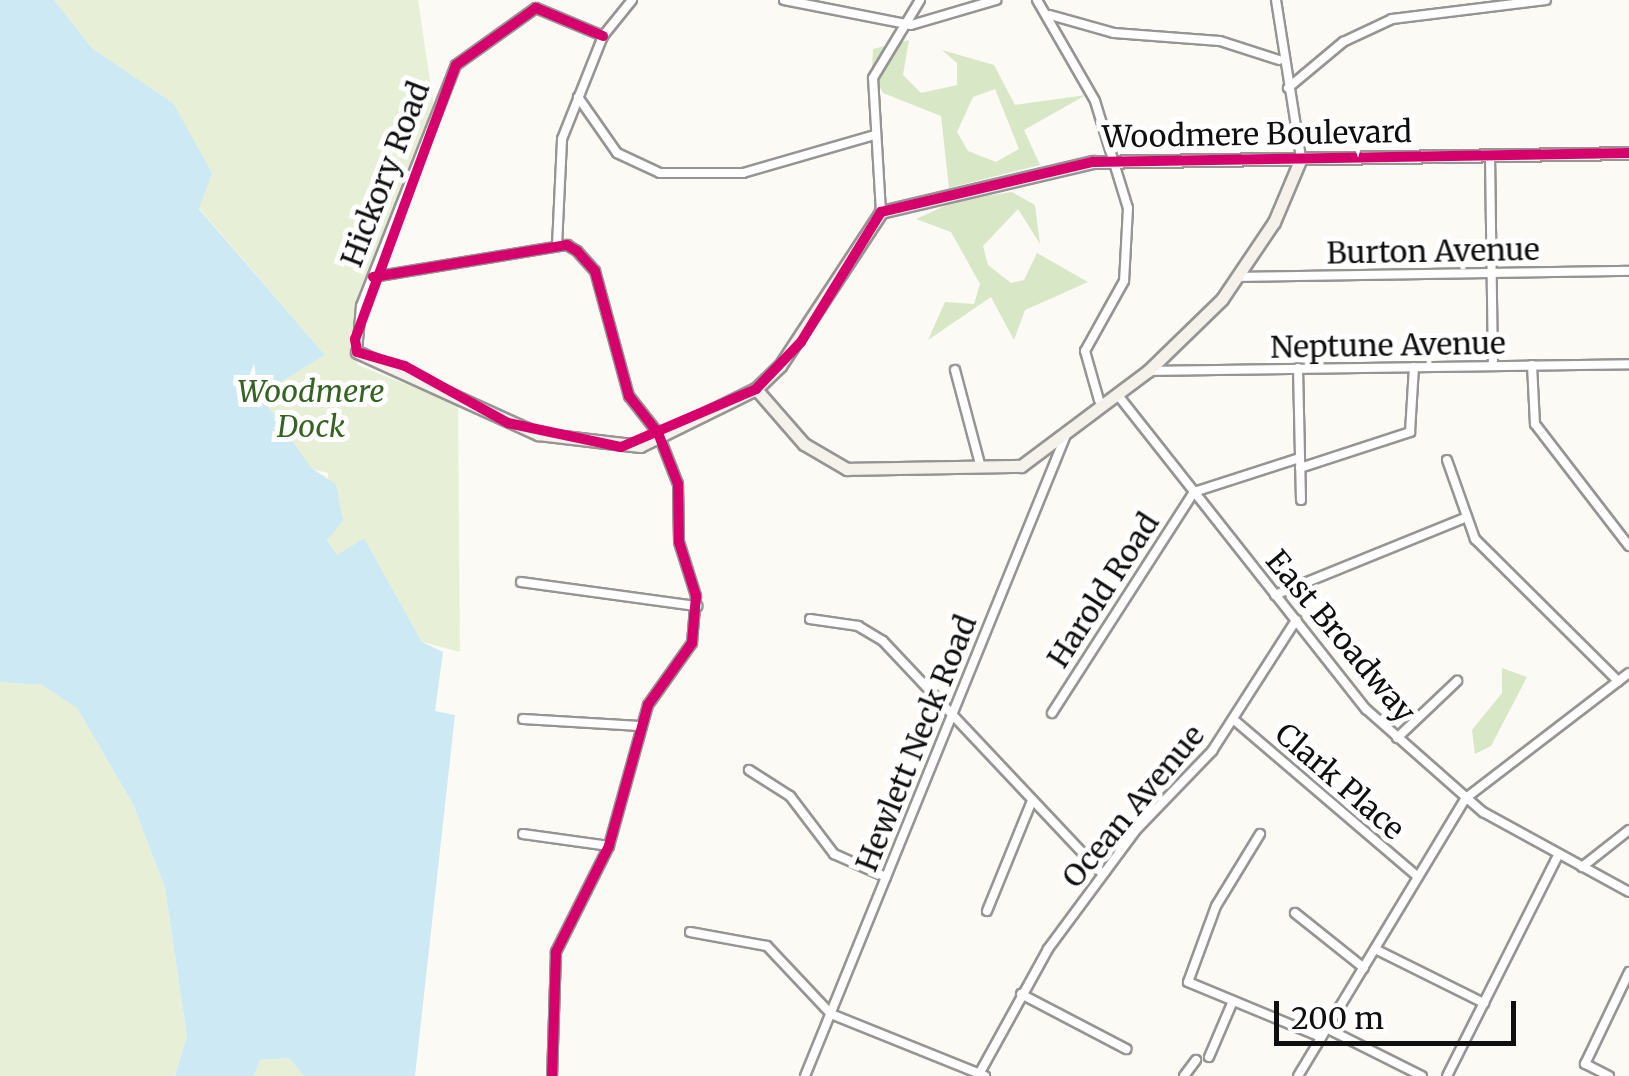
<!DOCTYPE html>
<html>
<head>
<meta charset="utf-8">
<style>
  body { margin:0 }
  #map { position:relative; width:1629px; height:1076px; overflow:hidden; background:#fbfaf5; font-family:Merriweather,serif }
  div>[style] { position:absolute }
  [style*='--x'] { left:calc(var(--x)*1px); top:calc(var(--y)*1px); width:calc(var(--w)*1px); rotate:calc(var(--a)*1deg) }
  .green>* { inset:0; background:#e7f0d6 }
  .forest>* { inset:0; background:#d8e7c5 }
  .water>* { inset:0; background:#cde9f4 }
  .roads { filter:drop-shadow(2px 0 #959593) drop-shadow(-2px 0 #959593) drop-shadow(0 2px #959593) drop-shadow(0 -2px #959593) }
  .street>* { height:8px; margin:-4px; padding:0 4px; transform-origin:4px; border-radius:4px; background:#fefefe }
  .secondary>* { height:11px; margin:-5.5px; padding:0 5.5px; transform-origin:5.5px; border-radius:5.5px; background:#f5f2eb }
  .cycleway>* { height:10px; margin:-5px; padding:0 5px; transform-origin:5px; border-radius:5px; background:#d6006c }
  span { translate:-50% -50%; white-space:nowrap; text-align:center; line-height:1.15; -webkit-text-stroke:10px #fff; paint-order:stroke }
  .street-label { font-size:30px; color:#0f0f0f }
  .park-label { font-size:30px; color:#356422; font-style:italic }
  .scale { position:absolute; left:1274px; top:1001px; width:242px; height:45px; box-sizing:border-box; border:5px solid #0f0f0f; border-top:0; padding-left:12px; font-size:30px; line-height:35px; white-space:nowrap; color:#0f0f0f; -webkit-text-stroke:8px #fff; paint-order:stroke }
</style>
</head>
<body>
<div id="map">
  <div class="green">
    <div style="clip-path:polygon(54px 0,418px 0,435px 114px,351px 347px,358px 365px,458px 405px,460px 652px,422px 642px,364px 538px,336px 556px,327px 539px,328px 473px,311px 469px,268px 406px,271px 387px,325px 355px,199px 208px,173px 103px,92px 48px)"></div>
    <div style="clip-path:polygon(0 682px,42px 685px,77px 708px,133px 804px,165px 888px,187px 1036px,175px 1076px,0 1076px)"></div>
    <div style="clip-path:polygon(289px 1058px,304px 1076px,254px 1076px,260px 1060px)"></div>
  </div>
  <div class="forest">
    <div style="clip-path:polygon(evenodd,909px 40px,903px 75px,921px 93px,957px 85px,957px 63px,942px 50px,994px 65px,1015px 105px,1086px 95px,1024px 130px,1040px 165px,949px 188px,941px 116px,883px 93px,872px 73px,873px 49px,909px 40px,995px 89px,1019px 149px,996px 162px,968px 151px,957px 132px,973px 97px,995px 89px)"></div>
    <div style="clip-path:polygon(1012px 192px,1035px 205px,1040px 244px,1018px 209px,983px 246px,988px 265px,1011px 283px,1024px 280px,1037px 253px,1088px 282px,1025px 310px,1014px 340px,991px 297px,928px 340px,945px 302px,974px 304px,980px 284px,951px 232px,916px 219px,958px 200px)"></div>
    <div style="clip-path:polygon(1502px 668px,1527px 677px,1491px 746px,1475px 754px,1472px 730px,1502px 693px)"></div>
  </div>
  <div class="water">
    <div style="clip-path:polygon(0 0,54px 0,92px 48px,173px 103px,212px 173px,199px 209px,325px 355px,272px 387px,268px 406px,311px 468px,336px 484px,343px 521px,327px 540px,337px 555px,364px 538px,422px 642px,443px 652px,435px 711px,455px 715px,415px 1076px,304px 1076px,289px 1058px,260px 1060px,254px 1076px,175px 1076px,187px 1036px,165px 888px,133px 804px,77px 708px,42px 685px,0 682px)"></div>
  </div>
  <div class="roads">
    <div class="street">
      <div style="--x:784;--y:0;--w:129;--a:11.1"></div>
      <div style="--x:911;--y:25;--w:89;--a:-16.4"></div>
      <div style="--x:1037;--y:0;--w:116;--a:60.1"></div>
      <div style="--x:1095;--y:101;--w:112;--a:72.9"></div>
      <div style="--x:1128;--y:208;--w:73;--a:93.1"></div>
      <div style="--x:1124;--y:281;--w:80;--a:119.1"></div>
      <div style="--x:1085;--y:351;--w:51;--a:74.1"></div>
      <div style="--x:1276;--y:0;--w:160;--a:81"></div>
      <div style="--x:1050;--y:15;--w:66;--a:15.7"></div>
      <div style="--x:1114;--y:33;--w:106;--a:4.3"></div>
      <div style="--x:1220;--y:41;--w:62;--a:17.9"></div>
      <div style="--x:1288;--y:88;--w:72;--a:-39.9"></div>
      <div style="--x:1343;--y:42;--w:54;--a:-25.1"></div>
      <div style="--x:1392;--y:19;--w:155;--a:-7"></div>
      <div style="--x:578;--y:97;--w:68;--a:55.1"></div>
      <div style="--x:617;--y:153;--w:47;--a:24.9"></div>
      <div style="--x:660;--y:173;--w:83;--a:0"></div>
      <div style="--x:743;--y:173;--w:137;--a:-16.1"></div>
      <div style="--x:1490;--y:155;--w:210;--a:89.2"></div>
      <div style="--x:881;--y:212;--w:134;--a:-93.4"></div>
      <div style="--x:873;--y:78;--w:91;--a:-58.9"></div>
      <div style="--x:557;--y:246;--w:107;--a:-87.3"></div>
      <div style="--x:562;--y:139;--w:111;--a:-68.3"></div>
      <div style="--x:603;--y:36;--w:46;--a:-51.1"></div>
      <div style="--x:373;--y:277;--w:197;--a:-9.4"></div>
      <div style="--x:567;--y:245;--w:12;--a:31"></div>
      <div style="--x:577;--y:251;--w:27;--a:48"></div>
      <div style="--x:595;--y:271;--w:130;--a:74.8"></div>
      <div style="--x:629;--y:396;--w:47;--a:51.9"></div>
      <div style="--x:658;--y:433;--w:55;--a:68.6"></div>
      <div style="--x:678;--y:484;--w:58;--a:89"></div>
      <div style="--x:679;--y:542;--w:57;--a:72.5"></div>
      <div style="--x:696;--y:596;--w:47;--a:94.9"></div>
      <div style="--x:692;--y:643;--w:76;--a:125.4"></div>
      <div style="--x:648;--y:705;--w:146;--a:105.5"></div>
      <div style="--x:609;--y:846;--w:119;--a:116.6"></div>
      <div style="--x:556;--y:952;--w:124;--a:91.8"></div>
      <div style="--x:1238;--y:277;--w:391;--a:-0.9"></div>
      <div style="--x:357;--y:352;--w:46;--a:-85"></div>
      <div style="--x:361;--y:306;--w:259;--a:-68.5"></div>
      <div style="--x:456;--y:65;--w:98;--a:-35.5"></div>
      <div style="--x:536;--y:8;--w:73;--a:22.7"></div>
      <div style="--x:1532;--y:365;--w:59;--a:87.1"></div>
      <div style="--x:1535;--y:424;--w:154;--a:52.4"></div>
      <div style="--x:1298;--y:368;--w:132;--a:88.7"></div>
      <div style="--x:955;--y:370;--w:101;--a:75.1"></div>
      <div style="--x:1149;--y:371;--w:480;--a:-0.8"></div>
      <div style="--x:1117;--y:394;--w:402;--a:51.7"></div>
      <div style="--x:1366;--y:709;--w:156;--a:41.4"></div>
      <div style="--x:1483;--y:812;--w:166;--a:28.7"></div>
      <div style="--x:1447;--y:460;--w:84;--a:70.5"></div>
      <div style="--x:1475;--y:539;--w:202;--a:44.8"></div>
      <div style="--x:1300;--y:468;--w:116;--a:-18.1"></div>
      <div style="--x:1410;--y:432;--w:65;--a:-86.5"></div>
      <div style="--x:521;--y:582;--w:178;--a:7.8"></div>
      <div style="--x:1275;--y:595;--w:207;--a:-22.1"></div>
      <div style="--x:810;--y:619;--w:49;--a:8.3"></div>
      <div style="--x:858;--y:626;--w:29;--a:31"></div>
      <div style="--x:883;--y:641;--w:319;--a:46.7"></div>
      <div style="--x:1052;--y:713;--w:263;--a:-57.3"></div>
      <div style="--x:1194;--y:492;--w:110;--a:-17.9"></div>
      <div style="--x:523;--y:719;--w:117;--a:3.4"></div>
      <div style="--x:1233;--y:719;--w:243;--a:40.5"></div>
      <div style="--x:1397;--y:738;--w:83;--a:-43.5"></div>
      <div style="--x:749;--y:770;--w:49;--a:32.4"></div>
      <div style="--x:790;--y:796;--w:73;--a:52.8"></div>
      <div style="--x:834;--y:854;--w:57;--a:23.9"></div>
      <div style="--x:523;--y:834;--w:87;--a:7.9"></div>
      <div style="--x:1260;--y:834;--w:84;--a:121.4"></div>
      <div style="--x:1216;--y:906;--w:81;--a:110.2"></div>
      <div style="--x:1188;--y:982;--w:144;--a:22.5"></div>
      <div style="--x:1582;--y:867;--w:60;--a:-38.2"></div>
      <div style="--x:987;--y:911;--w:119;--a:-67.8"></div>
      <div style="--x:1295;--y:913;--w:88;--a:38.6"></div>
      <div style="--x:690;--y:932;--w:78;--a:10.3"></div>
      <div style="--x:767;--y:946;--w:93;--a:46.7"></div>
      <div style="--x:831;--y:1014;--w:166;--a:21.9"></div>
      <div style="--x:1375;--y:949;--w:122;--a:26.4"></div>
      <div style="--x:1021;--y:994;--w:119;--a:27.6"></div>
      <div style="--x:1328;--y:1029;--w:105;--a:26.6"></div>
      <div style="--x:1209;--y:1057;--w:61;--a:-66.8"></div>
      <div style="--x:805;--y:1076;--w:692;--a:-67.85"></div>
      <div style="--x:978;--y:1076;--w:145;--a:-61.1"></div>
      <div style="--x:1048;--y:949;--w:148;--a:-53.5"></div>
      <div style="--x:1136;--y:830;--w:110;--a:-46.1"></div>
      <div style="--x:1212;--y:751;--w:156;--a:-57.3"></div>
      <div style="--x:1184;--y:1076;--w:20;--a:-53"></div>
      <div style="--x:1298;--y:1076;--w:325;--a:-58.9"></div>
      <div style="--x:1466;--y:798;--w:205;--a:-37.5"></div>
      <div style="--x:1447;--y:1076;--w:247;--a:-63.3"></div>
      <div style="--x:1609;--y:1076;--w:27;--a:-153"></div>
      <div style="--x:1585;--y:1064;--w:102;--a:-64.4"></div>
    </div>
    <div class="secondary">
      <div style="--x:357;--y:352;--w:199;--a:24.4"></div>
      <div style="--x:538;--y:434;--w:103;--a:6.7"></div>
      <div style="--x:640;--y:446;--w:129;--a:-26.2"></div>
      <div style="--x:756;--y:389;--w:33;--a:-44"></div>
      <div style="--x:780;--y:366;--w:184;--a:-56.7"></div>
      <div style="--x:881;--y:212;--w:218;--a:-13.3"></div>
      <div style="--x:1093;--y:162;--w:536;--a:-0.96"></div>
      <div style="--x:756;--y:389;--w:73;--a:48.9"></div>
      <div style="--x:804;--y:444;--w:50;--a:30.2"></div>
      <div style="--x:847;--y:469;--w:174;--a:-1"></div>
      <div style="--x:1021;--y:466;--w:159;--a:-36.8"></div>
      <div style="--x:1148;--y:371;--w:103;--a:-44.2"></div>
      <div style="--x:1222;--y:299;--w:93;--a:-56"></div>
      <div style="--x:1274;--y:222;--w:69;--a:-67.1"></div>
    </div>
  </div>
  <div class="cycleway">
    <div style="--x:603;--y:36;--w:73;--a:-157.3"></div>
    <div style="--x:536;--y:8;--w:98;--a:144.5"></div>
    <div style="--x:456;--y:65;--w:292;--a:110.2"></div>
    <div style="--x:355;--y:339;--w:13;--a:81"></div>
    <div style="--x:357;--y:352;--w:50;--a:16.3"></div>
    <div style="--x:405;--y:366;--w:118;--a:29"></div>
    <div style="--x:508;--y:423;--w:116;--a:12"></div>
    <div style="--x:621;--y:447;--w:147;--a:-23.2"></div>
    <div style="--x:756;--y:389;--w:65;--a:-46.2"></div>
    <div style="--x:801;--y:342;--w:153;--a:-58.4"></div>
    <div style="--x:881;--y:212;--w:218;--a:-13.3"></div>
    <div style="--x:1093;--y:162;--w:536;--a:-0.96"></div>
    <div style="--x:373;--y:277;--w:197;--a:-9.4"></div>
    <div style="--x:567;--y:245;--w:12;--a:31"></div>
    <div style="--x:577;--y:251;--w:27;--a:48"></div>
    <div style="--x:595;--y:271;--w:130;--a:74.8"></div>
    <div style="--x:629;--y:396;--w:47;--a:51.9"></div>
    <div style="--x:658;--y:433;--w:55;--a:68.6"></div>
    <div style="--x:678;--y:484;--w:58;--a:89"></div>
    <div style="--x:679;--y:542;--w:57;--a:72.5"></div>
    <div style="--x:696;--y:596;--w:47;--a:94.9"></div>
    <div style="--x:692;--y:643;--w:76;--a:125.4"></div>
    <div style="--x:648;--y:705;--w:146;--a:105.5"></div>
    <div style="--x:609;--y:846;--w:119;--a:116.6"></div>
    <div style="--x:556;--y:952;--w:124;--a:91.8"></div>
  </div>
  <div class="street-label">
    <span style="left:1257px;top:134px;rotate:-1deg">Woodmere Boulevard</span>
    <span style="left:385px;top:174px;rotate:-69deg">Hickory Road</span>
    <span style="left:1433px;top:251px;rotate:-1deg">Burton Avenue</span>
    <span style="left:1388px;top:345px;rotate:-1deg">Neptune Avenue</span>
    <span style="left:1103px;top:590px;rotate:-57deg">Harold Road</span>
    <span style="left:1341px;top:636px;rotate:50deg">East Broadway</span>
    <span style="left:916px;top:743px;rotate:-68deg">Hewlett Neck Road</span>
    <span style="left:1340px;top:781px;rotate:41deg">Clark Place</span>
    <span style="left:1133px;top:806px;rotate:-50deg">Ocean Avenue</span>
  </div>
  <div class="park-label">
    <span style="left:311px;top:408px">Woodmere<br>Dock</span>
  </div>
  <div class="scale">200 m</div>
</div>
</body>
</html>
